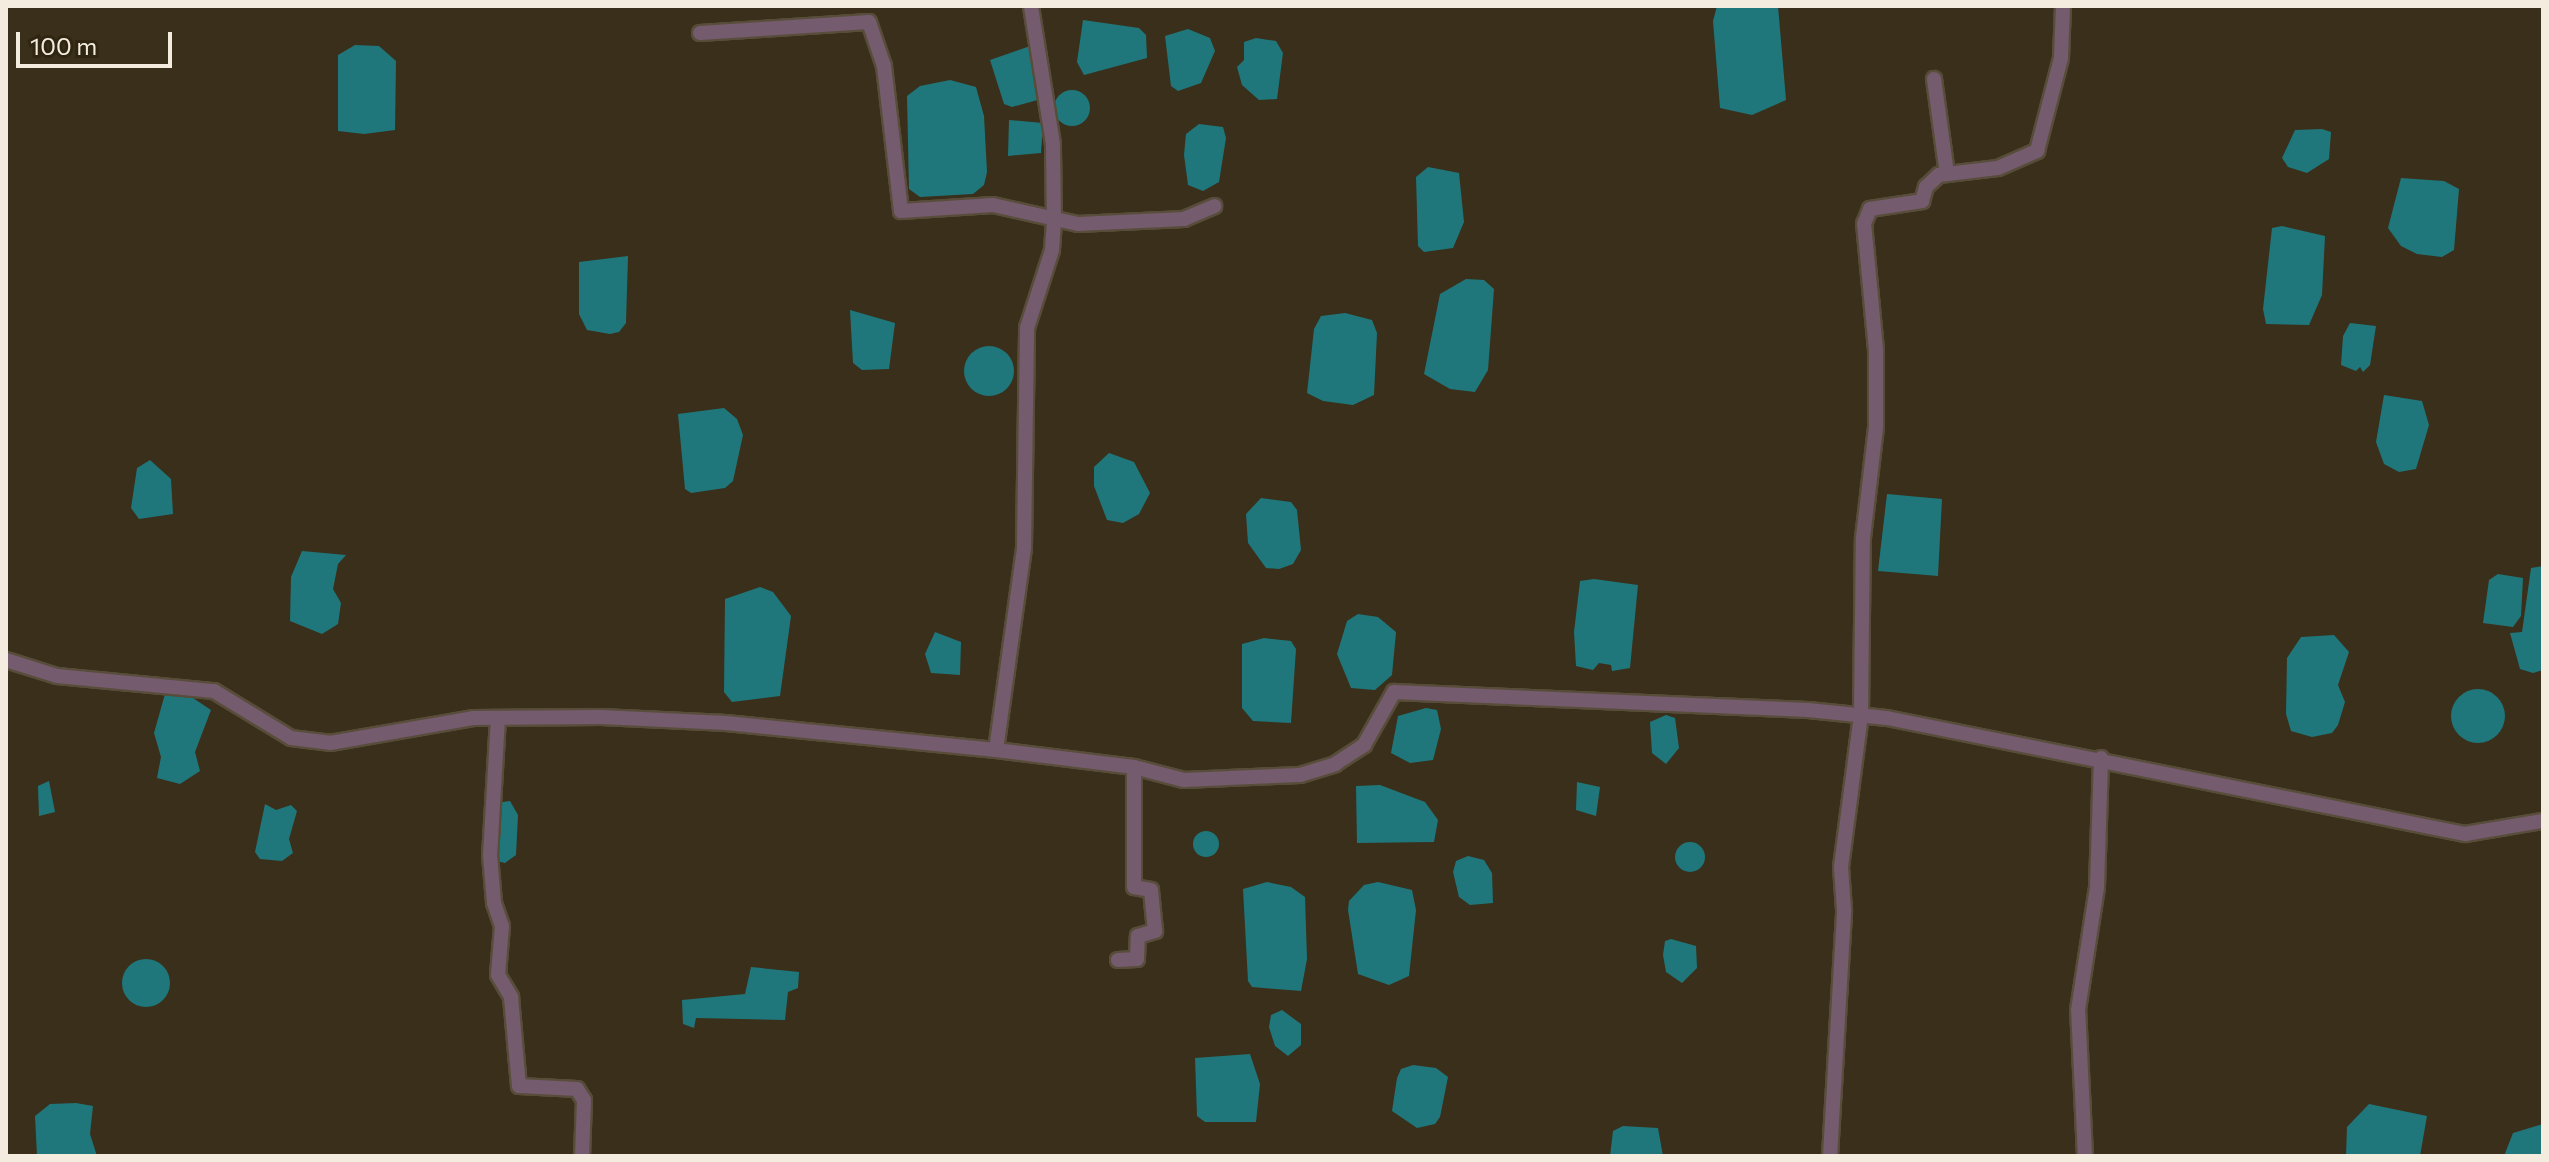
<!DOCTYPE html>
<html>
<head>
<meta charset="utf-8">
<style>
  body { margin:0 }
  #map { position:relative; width:2549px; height:1162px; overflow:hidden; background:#3a2f1a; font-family:Commissioner,sans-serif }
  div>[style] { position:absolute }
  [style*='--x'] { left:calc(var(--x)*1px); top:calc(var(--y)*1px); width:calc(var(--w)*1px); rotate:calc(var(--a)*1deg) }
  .water>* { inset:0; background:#1f777b }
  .round { border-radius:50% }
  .roads { filter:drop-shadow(2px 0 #584d3a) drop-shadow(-2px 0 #584d3a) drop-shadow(0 2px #584d3a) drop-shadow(0 -2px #584d3a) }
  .minor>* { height:14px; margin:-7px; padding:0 7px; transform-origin:7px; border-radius:7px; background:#755b6e }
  span { translate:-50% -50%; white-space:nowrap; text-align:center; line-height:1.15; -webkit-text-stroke:7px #302510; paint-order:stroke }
  .frame { position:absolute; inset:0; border:8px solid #f3ecdf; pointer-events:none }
  .scale { position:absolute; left:16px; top:32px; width:156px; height:36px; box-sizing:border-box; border:4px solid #f3ecdf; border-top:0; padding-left:10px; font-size:24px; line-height:28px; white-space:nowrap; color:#f3ecdf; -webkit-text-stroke:6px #302510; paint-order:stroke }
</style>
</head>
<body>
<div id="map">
  <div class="water">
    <div style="clip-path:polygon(1717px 6px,1778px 6px,1786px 100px,1752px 115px,1720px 108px,1713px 21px)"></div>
    <div style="clip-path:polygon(1083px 20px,1139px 28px,1146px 35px,1147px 58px,1084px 75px,1077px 62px)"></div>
    <div style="clip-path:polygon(1188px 29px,1210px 38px,1215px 51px,1201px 83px,1178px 91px,1171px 86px,1165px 36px)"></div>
    <div style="clip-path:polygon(1256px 38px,1276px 41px,1283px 53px,1277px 99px,1259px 100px,1242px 85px,1237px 67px,1244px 60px,1244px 42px)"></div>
    <div style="clip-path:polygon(355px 45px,379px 46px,396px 61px,395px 130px,364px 134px,338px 131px,338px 55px)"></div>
    <div style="clip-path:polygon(1030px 46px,1041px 99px,1012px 107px,1004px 104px,990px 60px)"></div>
    <div style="clip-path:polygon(950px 80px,976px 87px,984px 116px,987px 172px,984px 185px,973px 194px,920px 197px,909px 189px,907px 96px,920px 86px)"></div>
    <div class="round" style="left:1054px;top:90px;width:36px;height:36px"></div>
    <div style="clip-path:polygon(1009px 120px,1043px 123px,1041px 153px,1008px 156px)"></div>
    <div style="clip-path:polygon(1199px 124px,1223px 127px,1226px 138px,1219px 182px,1203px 191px,1188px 185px,1184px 155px,1186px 134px)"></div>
    <div style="clip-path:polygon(2322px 129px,2331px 132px,2329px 159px,2307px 173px,2288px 167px,2282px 158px,2295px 130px)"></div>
    <div style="clip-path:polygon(1428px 167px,1459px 173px,1464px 222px,1453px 248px,1424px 252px,1418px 246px,1416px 177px)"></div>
    <div style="clip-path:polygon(2401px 178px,2444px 181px,2459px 189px,2454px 250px,2442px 257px,2417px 254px,2401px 246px,2388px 228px)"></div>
    <div style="clip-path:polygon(2282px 226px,2325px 236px,2322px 295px,2309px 325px,2266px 324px,2263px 309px,2272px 228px)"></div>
    <div style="clip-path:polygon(628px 256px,626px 323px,619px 332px,610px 334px,587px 330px,579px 314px,579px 262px)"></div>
    <div style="clip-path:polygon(1466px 279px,1484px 280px,1494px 289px,1488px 370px,1475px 392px,1450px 389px,1424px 374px,1440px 294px)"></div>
    <div style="clip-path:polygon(850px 310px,895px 323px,889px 369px,862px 370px,853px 363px)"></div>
    <div style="clip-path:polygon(1345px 313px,1372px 320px,1377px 333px,1374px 395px,1353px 405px,1323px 401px,1307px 393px,1314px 329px,1321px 316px)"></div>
    <div style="clip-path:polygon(2350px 323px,2376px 326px,2370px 365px,2363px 372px,2360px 367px,2356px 371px,2341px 365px,2343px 336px)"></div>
    <div class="round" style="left:964px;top:346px;width:50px;height:50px"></div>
    <div style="clip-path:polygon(2384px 395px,2422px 401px,2429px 425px,2416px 469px,2399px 472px,2384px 464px,2376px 442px)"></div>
    <div style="clip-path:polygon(724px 408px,737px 419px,743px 435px,733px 481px,725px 488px,691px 493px,685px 489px,678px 414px)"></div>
    <div style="clip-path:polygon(1109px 453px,1134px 462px,1150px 493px,1139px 514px,1123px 523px,1107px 520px,1094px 486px,1094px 467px)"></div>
    <div style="clip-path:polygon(150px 460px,171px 479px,173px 514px,139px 519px,131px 508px,137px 468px)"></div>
    <div style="clip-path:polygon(1887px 494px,1942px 499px,1938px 576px,1878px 571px)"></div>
    <div style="clip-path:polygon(1261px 498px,1291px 502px,1297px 510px,1301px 550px,1293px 564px,1279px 569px,1266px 568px,1248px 543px,1246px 514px)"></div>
    <div style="clip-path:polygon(302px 551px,346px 555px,338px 564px,333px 589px,341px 603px,338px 624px,322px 634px,290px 621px,291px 577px)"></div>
    <div style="clip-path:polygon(2543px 566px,2543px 670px,2533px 673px,2520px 669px,2510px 633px,2522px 632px,2531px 568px)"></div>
    <div style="clip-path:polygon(2498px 574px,2523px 578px,2521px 616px,2513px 627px,2483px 623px,2489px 580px)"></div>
    <div style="clip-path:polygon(1594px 579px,1638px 585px,1630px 668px,1612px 671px,1611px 665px,1599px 663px,1593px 670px,1576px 666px,1574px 632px,1580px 581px)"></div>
    <div style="clip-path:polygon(760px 587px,773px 592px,791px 616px,780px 696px,732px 702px,724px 692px,725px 599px)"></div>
    <div style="clip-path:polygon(1358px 614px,1378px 617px,1396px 632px,1392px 675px,1375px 690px,1351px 688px,1337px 654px,1347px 621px)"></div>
    <div style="clip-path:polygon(935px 632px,961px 642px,960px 675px,931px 673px,925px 654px)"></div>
    <div style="clip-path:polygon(2334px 635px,2349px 652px,2338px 685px,2345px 702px,2338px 725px,2332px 733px,2312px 737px,2291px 731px,2286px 714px,2287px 658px,2301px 637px)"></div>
    <div style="clip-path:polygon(1264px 638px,1291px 641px,1296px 649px,1291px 723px,1253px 721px,1242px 708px,1242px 644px)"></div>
    <div class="round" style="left:2451px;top:689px;width:54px;height:54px"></div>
    <div style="clip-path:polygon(165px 694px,190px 696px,211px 710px,195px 752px,200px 771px,180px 784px,157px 778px,161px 757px,154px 733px)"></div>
    <div style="clip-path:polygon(1426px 708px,1437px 710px,1441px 729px,1433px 760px,1410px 763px,1391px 753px,1398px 716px)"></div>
    <div style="clip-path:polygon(1666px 715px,1675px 718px,1679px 748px,1666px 764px,1652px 753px,1650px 722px)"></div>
    <div style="clip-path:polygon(49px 781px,55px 812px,39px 816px,38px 786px)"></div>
    <div style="clip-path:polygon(1577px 782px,1600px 787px,1596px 816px,1576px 810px)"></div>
    <div style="clip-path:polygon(1380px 785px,1425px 802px,1438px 820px,1434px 842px,1357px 843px,1356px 786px)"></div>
    <div style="clip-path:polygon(510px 801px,518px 815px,516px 855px,505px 863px,493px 860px,496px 803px)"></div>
    <div style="clip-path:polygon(265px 804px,276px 810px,291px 805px,297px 811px,289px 839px,293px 853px,282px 861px,260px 859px,255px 852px)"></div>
    <div class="round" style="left:1193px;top:831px;width:26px;height:26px"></div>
    <div class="round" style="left:1675px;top:842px;width:30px;height:30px"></div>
    <div style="clip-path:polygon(1468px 856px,1484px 860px,1492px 873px,1493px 903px,1470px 905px,1459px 897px,1453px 872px,1456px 861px)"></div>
    <div style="clip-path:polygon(1267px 882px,1291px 887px,1305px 897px,1307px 959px,1301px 991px,1252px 987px,1248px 981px,1243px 889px)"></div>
    <div style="clip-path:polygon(1378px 882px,1412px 890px,1416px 910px,1409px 976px,1389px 985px,1358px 974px,1348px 910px,1349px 901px,1364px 885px)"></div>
    <div style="clip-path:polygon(1671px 939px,1696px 946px,1697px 968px,1682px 983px,1666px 972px,1663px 955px,1665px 941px)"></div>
    <div class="round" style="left:122px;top:959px;width:48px;height:48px"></div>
    <div style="clip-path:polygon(751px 967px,799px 972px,798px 988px,788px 992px,785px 1020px,696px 1018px,694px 1028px,683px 1024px,682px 1000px,745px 994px)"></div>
    <div style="clip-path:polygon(1282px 1010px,1301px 1024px,1301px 1045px,1288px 1056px,1275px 1046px,1269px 1027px,1271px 1015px)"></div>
    <div style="clip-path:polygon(1250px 1054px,1260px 1084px,1256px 1122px,1205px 1122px,1197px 1116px,1195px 1058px)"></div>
    <div style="clip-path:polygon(1413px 1065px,1436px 1068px,1448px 1077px,1440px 1117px,1435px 1124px,1417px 1128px,1392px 1111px,1397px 1078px,1401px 1069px)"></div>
    <div style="clip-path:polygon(76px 1103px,93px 1106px,90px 1134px,97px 1156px,37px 1156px,35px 1116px,50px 1104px)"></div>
    <div style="clip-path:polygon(2369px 1104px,2427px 1116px,2420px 1156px,2346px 1156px,2347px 1127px)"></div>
    <div style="clip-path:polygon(2543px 1124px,2543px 1156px,2504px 1156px,2513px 1133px)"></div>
    <div style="clip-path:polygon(1623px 1126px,1658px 1128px,1663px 1156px,1610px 1156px,1613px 1131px)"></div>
  </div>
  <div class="roads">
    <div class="minor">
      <div style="--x:700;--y:33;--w:169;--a:-3.7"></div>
      <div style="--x:869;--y:22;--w:46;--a:71.2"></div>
      <div style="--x:884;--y:66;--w:146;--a:83.3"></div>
      <div style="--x:901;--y:211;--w:92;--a:-3.7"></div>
      <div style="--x:993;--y:205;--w:87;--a:12.6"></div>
      <div style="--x:1078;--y:224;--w:106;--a:-2.7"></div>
      <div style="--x:1184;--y:219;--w:33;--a:-23"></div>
      <div style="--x:1934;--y:79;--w:96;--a:82.2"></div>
      <div style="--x:6;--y:660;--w:53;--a:17.4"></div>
      <div style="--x:57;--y:676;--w:158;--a:5.5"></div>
      <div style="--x:214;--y:691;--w:90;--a:31.4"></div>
      <div style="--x:291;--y:738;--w:39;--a:7"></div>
      <div style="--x:330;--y:743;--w:145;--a:-9.9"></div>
      <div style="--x:473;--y:718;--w:128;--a:-0.4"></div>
      <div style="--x:601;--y:717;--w:125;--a:2.7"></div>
      <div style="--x:726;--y:723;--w:271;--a:5.7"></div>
      <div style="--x:996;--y:750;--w:139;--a:7"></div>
      <div style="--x:1134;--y:767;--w:52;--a:14.6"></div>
      <div style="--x:1184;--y:780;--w:116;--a:-2.5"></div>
      <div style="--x:1300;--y:775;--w:37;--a:-17"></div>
      <div style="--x:1335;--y:764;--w:35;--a:-33"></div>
      <div style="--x:1364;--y:745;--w:61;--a:-60.5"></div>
      <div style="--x:1394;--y:692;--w:414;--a:2.5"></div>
      <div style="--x:1808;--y:710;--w:79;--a:5.8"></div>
      <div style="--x:1887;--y:718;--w:590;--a:11.35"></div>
      <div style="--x:2465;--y:834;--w:79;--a:-9.5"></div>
      <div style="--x:498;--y:718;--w:137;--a:93.3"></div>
      <div style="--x:490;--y:855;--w:48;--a:85.2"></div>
      <div style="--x:494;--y:903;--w:24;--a:71"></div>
      <div style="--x:502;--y:926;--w:49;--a:94.7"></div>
      <div style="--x:498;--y:975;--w:26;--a:59"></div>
      <div style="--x:511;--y:997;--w:89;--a:84.9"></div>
      <div style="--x:519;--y:1086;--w:58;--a:3"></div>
      <div style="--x:577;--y:1089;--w:13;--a:58"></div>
      <div style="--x:584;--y:1100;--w:56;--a:92"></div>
      <div style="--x:996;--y:750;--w:205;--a:-82.1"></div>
      <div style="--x:1024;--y:547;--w:219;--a:-89.2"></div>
      <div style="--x:1027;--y:328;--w:82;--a:-72.2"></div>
      <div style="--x:1052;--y:250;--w:30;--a:-86"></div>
      <div style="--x:1054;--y:220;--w:76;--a:-90.8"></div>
      <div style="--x:1053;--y:144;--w:140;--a:-99.1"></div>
      <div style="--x:1118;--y:960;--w:19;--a:-3"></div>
      <div style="--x:1137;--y:959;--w:23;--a:-88"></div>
      <div style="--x:1138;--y:936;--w:18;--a:-16"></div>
      <div style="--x:1155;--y:931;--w:41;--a:-95.6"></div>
      <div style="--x:1151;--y:890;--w:17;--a:-170"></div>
      <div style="--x:1134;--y:887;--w:120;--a:-90"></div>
      <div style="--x:1830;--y:1156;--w:246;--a:-86.7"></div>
      <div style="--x:1844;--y:910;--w:43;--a:-94"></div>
      <div style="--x:1841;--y:867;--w:153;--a:-82.5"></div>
      <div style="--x:1861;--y:715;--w:177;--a:-89.4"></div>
      <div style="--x:1863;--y:538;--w:112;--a:-83.3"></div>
      <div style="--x:1876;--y:427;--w:77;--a:-90"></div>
      <div style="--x:1876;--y:350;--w:127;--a:-95.4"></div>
      <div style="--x:1864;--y:224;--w:16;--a:-68"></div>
      <div style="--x:1870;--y:209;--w:53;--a:-8.7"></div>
      <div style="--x:1922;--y:201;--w:15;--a:-74"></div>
      <div style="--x:1926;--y:187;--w:18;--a:-43"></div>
      <div style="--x:1939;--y:175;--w:59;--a:-6.8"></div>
      <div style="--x:1998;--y:168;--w:43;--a:-23.6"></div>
      <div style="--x:2037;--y:151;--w:96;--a:-75.5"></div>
      <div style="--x:2061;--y:58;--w:52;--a:-87.8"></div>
      <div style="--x:2085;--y:1156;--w:146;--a:-92.7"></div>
      <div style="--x:2078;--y:1010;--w:124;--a:-81.2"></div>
      <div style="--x:2097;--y:887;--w:129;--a:-88.2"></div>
    </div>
  </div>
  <div class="frame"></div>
  <div class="scale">100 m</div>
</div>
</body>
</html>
